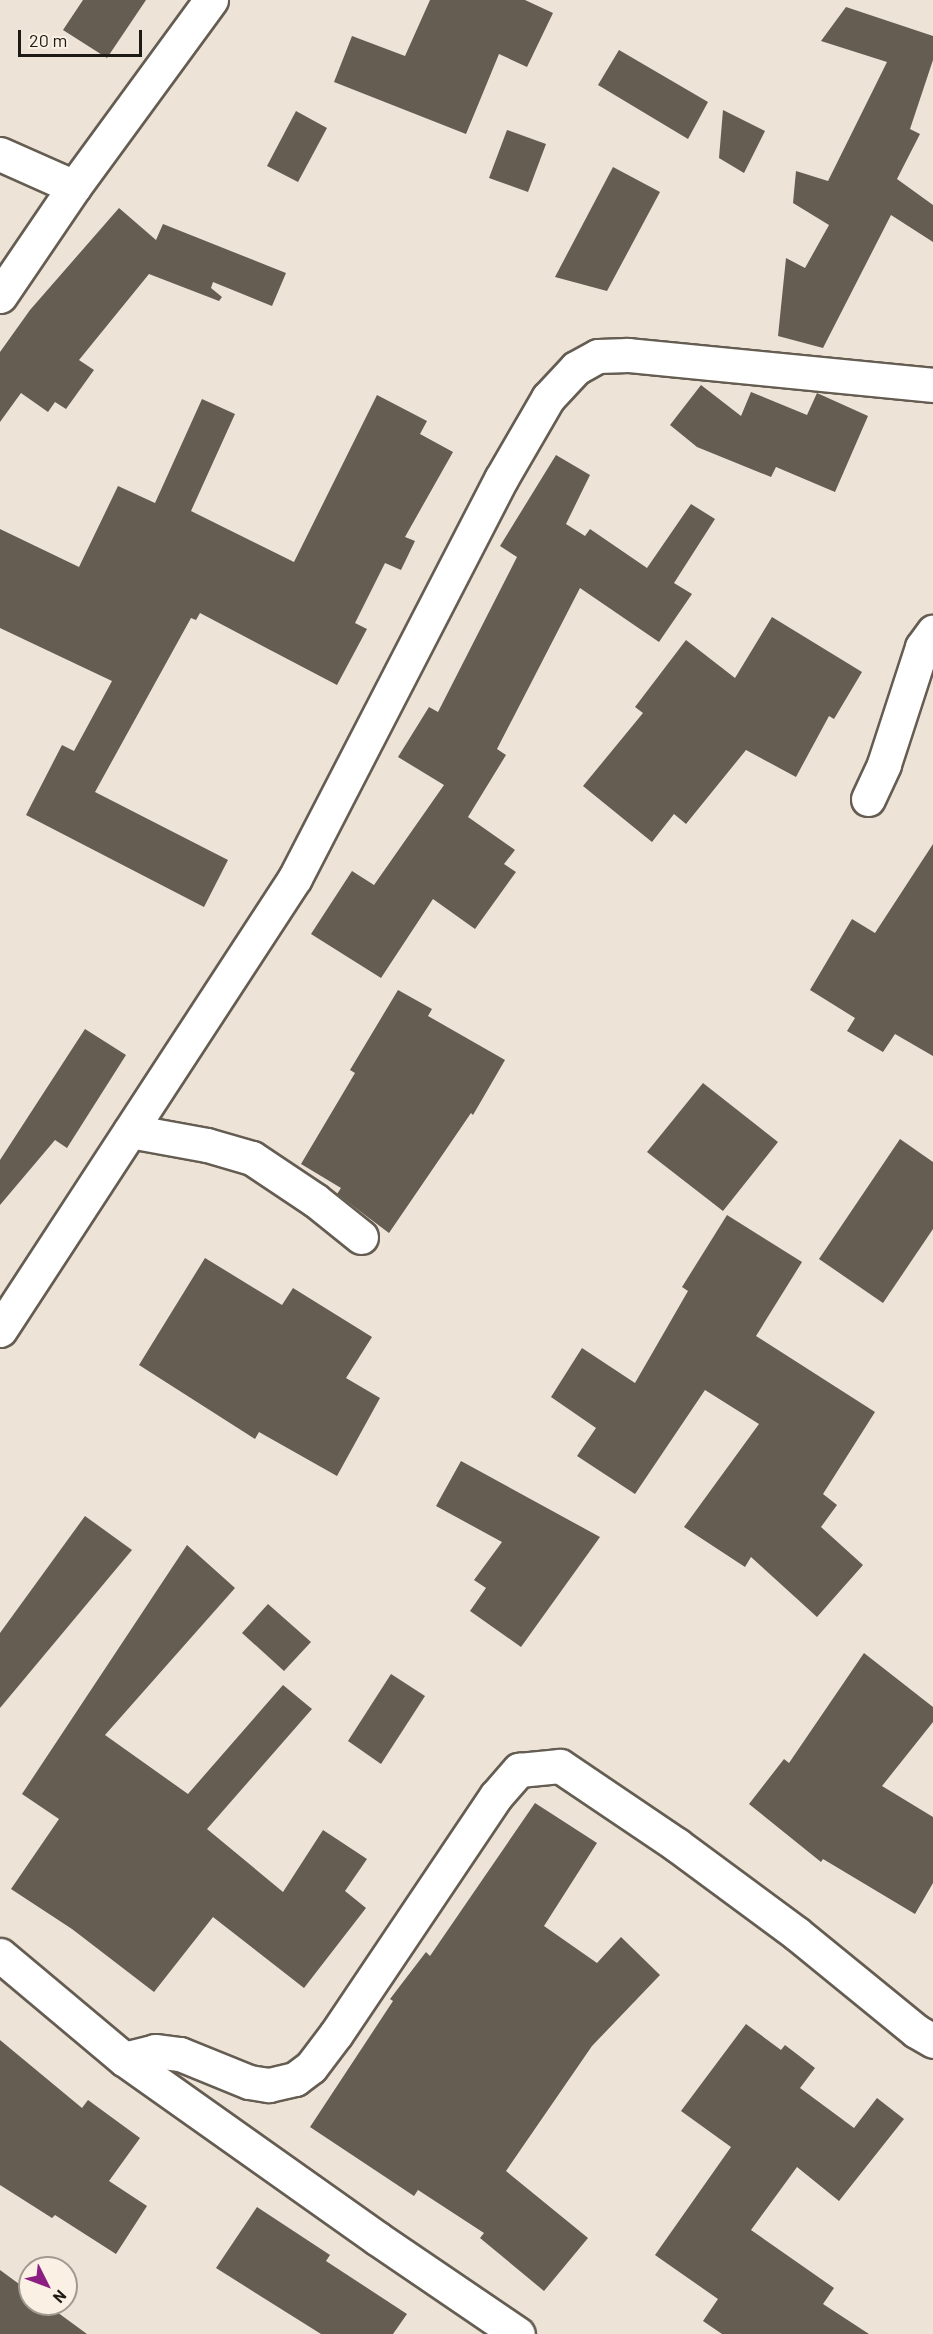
<!DOCTYPE html>
<html>
<head>
<meta charset="utf-8">
<style>
  body { margin:0 }
  #map { position:relative; width:933px; height:2334px; overflow:hidden; background:#ede3d6; font-family:Barlow,sans-serif }
  div>[style] { position:absolute }
  [style*='--x'] { left:calc(var(--x)*1px); top:calc(var(--y)*1px); width:calc(var(--w)*1px); rotate:calc(var(--a)*1deg) }
  .building>* { inset:0; background:#655d52 }
  .roads { filter:drop-shadow(2px 0 #655d52) drop-shadow(-2px 0 #655d52) drop-shadow(0 2px #655d52) drop-shadow(0 -2px #655d52) }
  .street>* { height:33px; margin:-16.5px; padding:0 16.5px; transform-origin:16.5px; border-radius:16.5px; background:#fff }
  span { translate:-50% -50%; white-space:nowrap; text-align:center; line-height:1.15; -webkit-text-stroke:6px #faf0e3; paint-order:stroke }
  .north { position:absolute; left:18px; top:2256px; width:60px; height:60px; box-sizing:border-box; background:#faf0e3; border:2px solid #a29a91; border-radius:50%; rotate:132deg; font-size:16px; font-weight:700; line-height:24px; text-align:center; color:#1e1a16 }
  .north::after { content:''; display:block; margin:auto; width:21px; height:27px; background:#8c1e81; clip-path:polygon(50% 0,100% 100%,50% 72%,0 100%) }
  .scale { position:absolute; left:18px; top:30px; width:124px; height:27px; box-sizing:border-box; border:3px solid #1e1a16; border-top:0; padding-left:8px; font-size:18px; line-height:21px; white-space:nowrap; color:#1e1a16; -webkit-text-stroke:4px #faf0e3; paint-order:stroke }
</style>
</head>
<body>
<div id="map">
  <div class="building">
    <div style="clip-path:polygon(83px 0,146px 0,107px 58px,63px 30px)"></div>
    <div style="clip-path:polygon(430px 0,525px 0,553px 13px,527px 67px,499px 54px,466px 134px,334px 82px,352px 36px,405px 56px)"></div>
    <div style="clip-path:polygon(846px 7px,933px 36px,933px 60px,910px 129px,920px 134px,897px 179px,933px 205px,933px 242px,891px 215px,823px 348px,778px 336px,786px 258px,805px 268px,829px 225px,793px 203px,796px 171px,828px 181px,887px 62px,821px 41px)"></div>
    <div style="clip-path:polygon(619px 50px,708px 102px,688px 139px,598px 85px)"></div>
    <div style="clip-path:polygon(723px 110px,765px 131px,744px 173px,719px 158px)"></div>
    <div style="clip-path:polygon(296px 111px,327px 128px,298px 182px,267px 166px)"></div>
    <div style="clip-path:polygon(507px 130px,546px 144px,528px 192px,489px 178px)"></div>
    <div style="clip-path:polygon(613px 167px,660px 192px,607px 291px,555px 277px)"></div>
    <div style="clip-path:polygon(119px 208px,156px 240px,163px 224px,286px 273px,272px 306px,213px 282px,211px 288px,222px 297px,219px 301px,149px 274px,79px 360px,94px 370px,66px 409px,55px 402px,48px 412px,21px 393px,0 422px,0 352px,30px 310px)"></div>
    <div style="clip-path:polygon(701px 385px,741px 416px,751px 392px,807px 415px,817px 393px,868px 416px,835px 492px,776px 467px,771px 477px,697px 447px,670px 425px)"></div>
    <div style="clip-path:polygon(377px 395px,427px 421px,420px 434px,453px 452px,405px 537px,415px 541px,401px 570px,385px 563px,355px 623px,367px 629px,337px 685px,200px 613px,196px 620px,191px 618px,95px 792px,228px 860px,204px 907px,26px 815px,62px 745px,74px 751px,112px 681px,0 628px,0 529px,79px 567px,118px 486px,155px 503px,202px 399px,235px 414px,191px 511px,294px 562px)"></div>
    <div style="clip-path:polygon(556px 455px,590px 475px,566px 524px,585px 536px,590px 529px,647px 568px,691px 504px,715px 519px,674px 583px,692px 594px,659px 642px,580px 588px,497px 749px,506px 755px,468px 817px,515px 850px,504px 864px,516px 872px,475px 929px,433px 899px,381px 978px,311px 934px,352px 871px,374px 885px,444px 785px,398px 757px,429px 707px,438px 712px,517px 557px,500px 546px)"></div>
    <div style="clip-path:polygon(772px 617px,862px 672px,834px 719px,829px 716px,796px 777px,746px 750px,686px 824px,674px 814px,652px 842px,583px 786px,643px 713px,635px 707px,686px 640px,735px 678px)"></div>
    <div style="clip-path:polygon(933px 844px,933px 1056px,895px 1034px,883px 1052px,847px 1031px,855px 1018px,810px 990px,852px 919px,875px 933px)"></div>
    <div style="clip-path:polygon(398px 990px,432px 1009px,428px 1016px,505px 1060px,473px 1115px,471px 1113px,389px 1233px,337px 1194px,341px 1188px,301px 1164px,355px 1073px,350px 1070px)"></div>
    <div style="clip-path:polygon(85px 1029px,126px 1055px,67px 1148px,55px 1140px,0 1205px,0 1160px)"></div>
    <div style="clip-path:polygon(703px 1083px,778px 1142px,723px 1211px,647px 1152px)"></div>
    <div style="clip-path:polygon(900px 1139px,933px 1162px,933px 1229px,883px 1303px,819px 1259px)"></div>
    <div style="clip-path:polygon(727px 1215px,802px 1262px,756px 1336px,875px 1412px,823px 1494px,837px 1505px,821px 1527px,863px 1565px,817px 1617px,751px 1557px,745px 1567px,684px 1527px,759px 1424px,705px 1390px,635px 1494px,577px 1456px,596px 1428px,551px 1397px,582px 1348px,635px 1383px,688px 1291px,682px 1287px)"></div>
    <div style="clip-path:polygon(205px 1258px,282px 1305px,293px 1288px,372px 1337px,346px 1378px,380px 1398px,337px 1476px,259px 1432px,255px 1439px,139px 1365px)"></div>
    <div style="clip-path:polygon(461px 1461px,600px 1537px,521px 1647px,470px 1611px,486px 1588px,474px 1580px,502px 1542px,436px 1506px)"></div>
    <div style="clip-path:polygon(85px 1516px,132px 1550px,0 1708px,0 1633px)"></div>
    <div style="clip-path:polygon(187px 1545px,235px 1588px,105px 1735px,188px 1794px,283px 1685px,312px 1709px,207px 1829px,283px 1892px,323px 1830px,367px 1859px,345px 1891px,366px 1908px,304px 1988px,213px 1917px,154px 1992px,72px 1929px,11px 1889px,59px 1819px,22px 1794px)"></div>
    <div style="clip-path:polygon(268px 1604px,311px 1642px,284px 1671px,242px 1633px)"></div>
    <div style="clip-path:polygon(864px 1653px,933px 1707px,933px 1722px,882px 1786px,933px 1817px,933px 1883px,915px 1914px,823px 1859px,821px 1862px,749px 1804px,784px 1759px,789px 1763px)"></div>
    <div style="clip-path:polygon(391px 1674px,425px 1696px,381px 1764px,348px 1741px)"></div>
    <div style="clip-path:polygon(535px 1803px,597px 1843px,544px 1926px,597px 1963px,621px 1937px,660px 1975px,592px 2046px,506px 2171px,588px 2238px,544px 2291px,480px 2238px,484px 2233px,418px 2190px,414px 2196px,310px 2127px,393px 2001px,390px 1999px,426px 1952px,430px 1956px)"></div>
    <div style="clip-path:polygon(746px 2024px,781px 2050px,785px 2045px,815px 2068px,800px 2088px,854px 2128px,877px 2098px,904px 2119px,839px 2201px,797px 2167px,751px 2230px,834px 2288px,823px 2304px,869px 2334px,722px 2334px,703px 2321px,718px 2299px,655px 2255px,731px 2147px,681px 2111px)"></div>
    <div style="clip-path:polygon(0 2040px,82px 2108px,88px 2100px,140px 2138px,109px 2181px,147px 2206px,116px 2254px,55px 2215px,52px 2218px,0 2185px)"></div>
    <div style="clip-path:polygon(257px 2207px,330px 2255px,326px 2261px,407px 2314px,393px 2334px,321px 2334px,216px 2268px)"></div>
    <div style="clip-path:polygon(0 2270px,30px 2292px,30px 2304px,46px 2304px,87px 2334px,0 2334px)"></div>
  </div>
  <div class="roads">
    <div class="street">
      <div style="--x:0;--y:154;--w:81;--a:24"></div>
      <div style="--x:74;--y:187;--w:232;--a:-53.8"></div>
      <div style="--x:0;--y:296;--w:132;--a:-55.8"></div>
      <div style="--x:868;--y:799;--w:38;--a:-65"></div>
      <div style="--x:884;--y:764;--w:123;--a:-72"></div>
      <div style="--x:922;--y:647;--w:19;--a:-54"></div>
      <div style="--x:130;--y:1131;--w:78;--a:10.3"></div>
      <div style="--x:207;--y:1145;--w:47;--a:16.1"></div>
      <div style="--x:252;--y:1158;--w:76;--a:33.7"></div>
      <div style="--x:315;--y:1200;--w:59;--a:38.8"></div>
      <div style="--x:0;--y:1330;--w:540;--a:-56.87"></div>
      <div style="--x:295;--y:878;--w:449;--a:-62.7"></div>
      <div style="--x:501;--y:479;--w:94;--a:-59.9"></div>
      <div style="--x:548;--y:398;--w:41;--a:-47"></div>
      <div style="--x:576;--y:368;--w:25;--a:-29"></div>
      <div style="--x:598;--y:356;--w:30;--a:-2"></div>
      <div style="--x:628;--y:355;--w:306;--a:5.6"></div>
      <div style="--x:0;--y:1955;--w:162;--a:40"></div>
      <div style="--x:124;--y:2059;--w:311;--a:35.3"></div>
      <div style="--x:378;--y:2239;--w:169;--a:34.2"></div>
      <div style="--x:124;--y:2059;--w:32;--a:-14"></div>
      <div style="--x:155;--y:2051;--w:25;--a:7"></div>
      <div style="--x:180;--y:2054;--w:74;--a:22.1"></div>
      <div style="--x:249;--y:2082;--w:20;--a:9"></div>
      <div style="--x:269;--y:2085;--w:27;--a:-13"></div>
      <div style="--x:295;--y:2079;--w:20;--a:-37"></div>
      <div style="--x:311;--y:2067;--w:41;--a:-52.9"></div>
      <div style="--x:336;--y:2034;--w:287;--a:-56.1"></div>
      <div style="--x:496;--y:1796;--w:35;--a:-49"></div>
      <div style="--x:519;--y:1770;--w:41;--a:-5.6"></div>
      <div style="--x:560;--y:1766;--w:141;--a:34"></div>
      <div style="--x:677;--y:1845;--w:148;--a:36.5"></div>
      <div style="--x:796;--y:1933;--w:155;--a:39.2"></div>
      <div style="--x:916;--y:2031;--w:20;--a:30"></div>
    </div>
  </div>
  <div class="north">N</div>
  <div class="scale">20 m</div>
</div>
</body>
</html>
